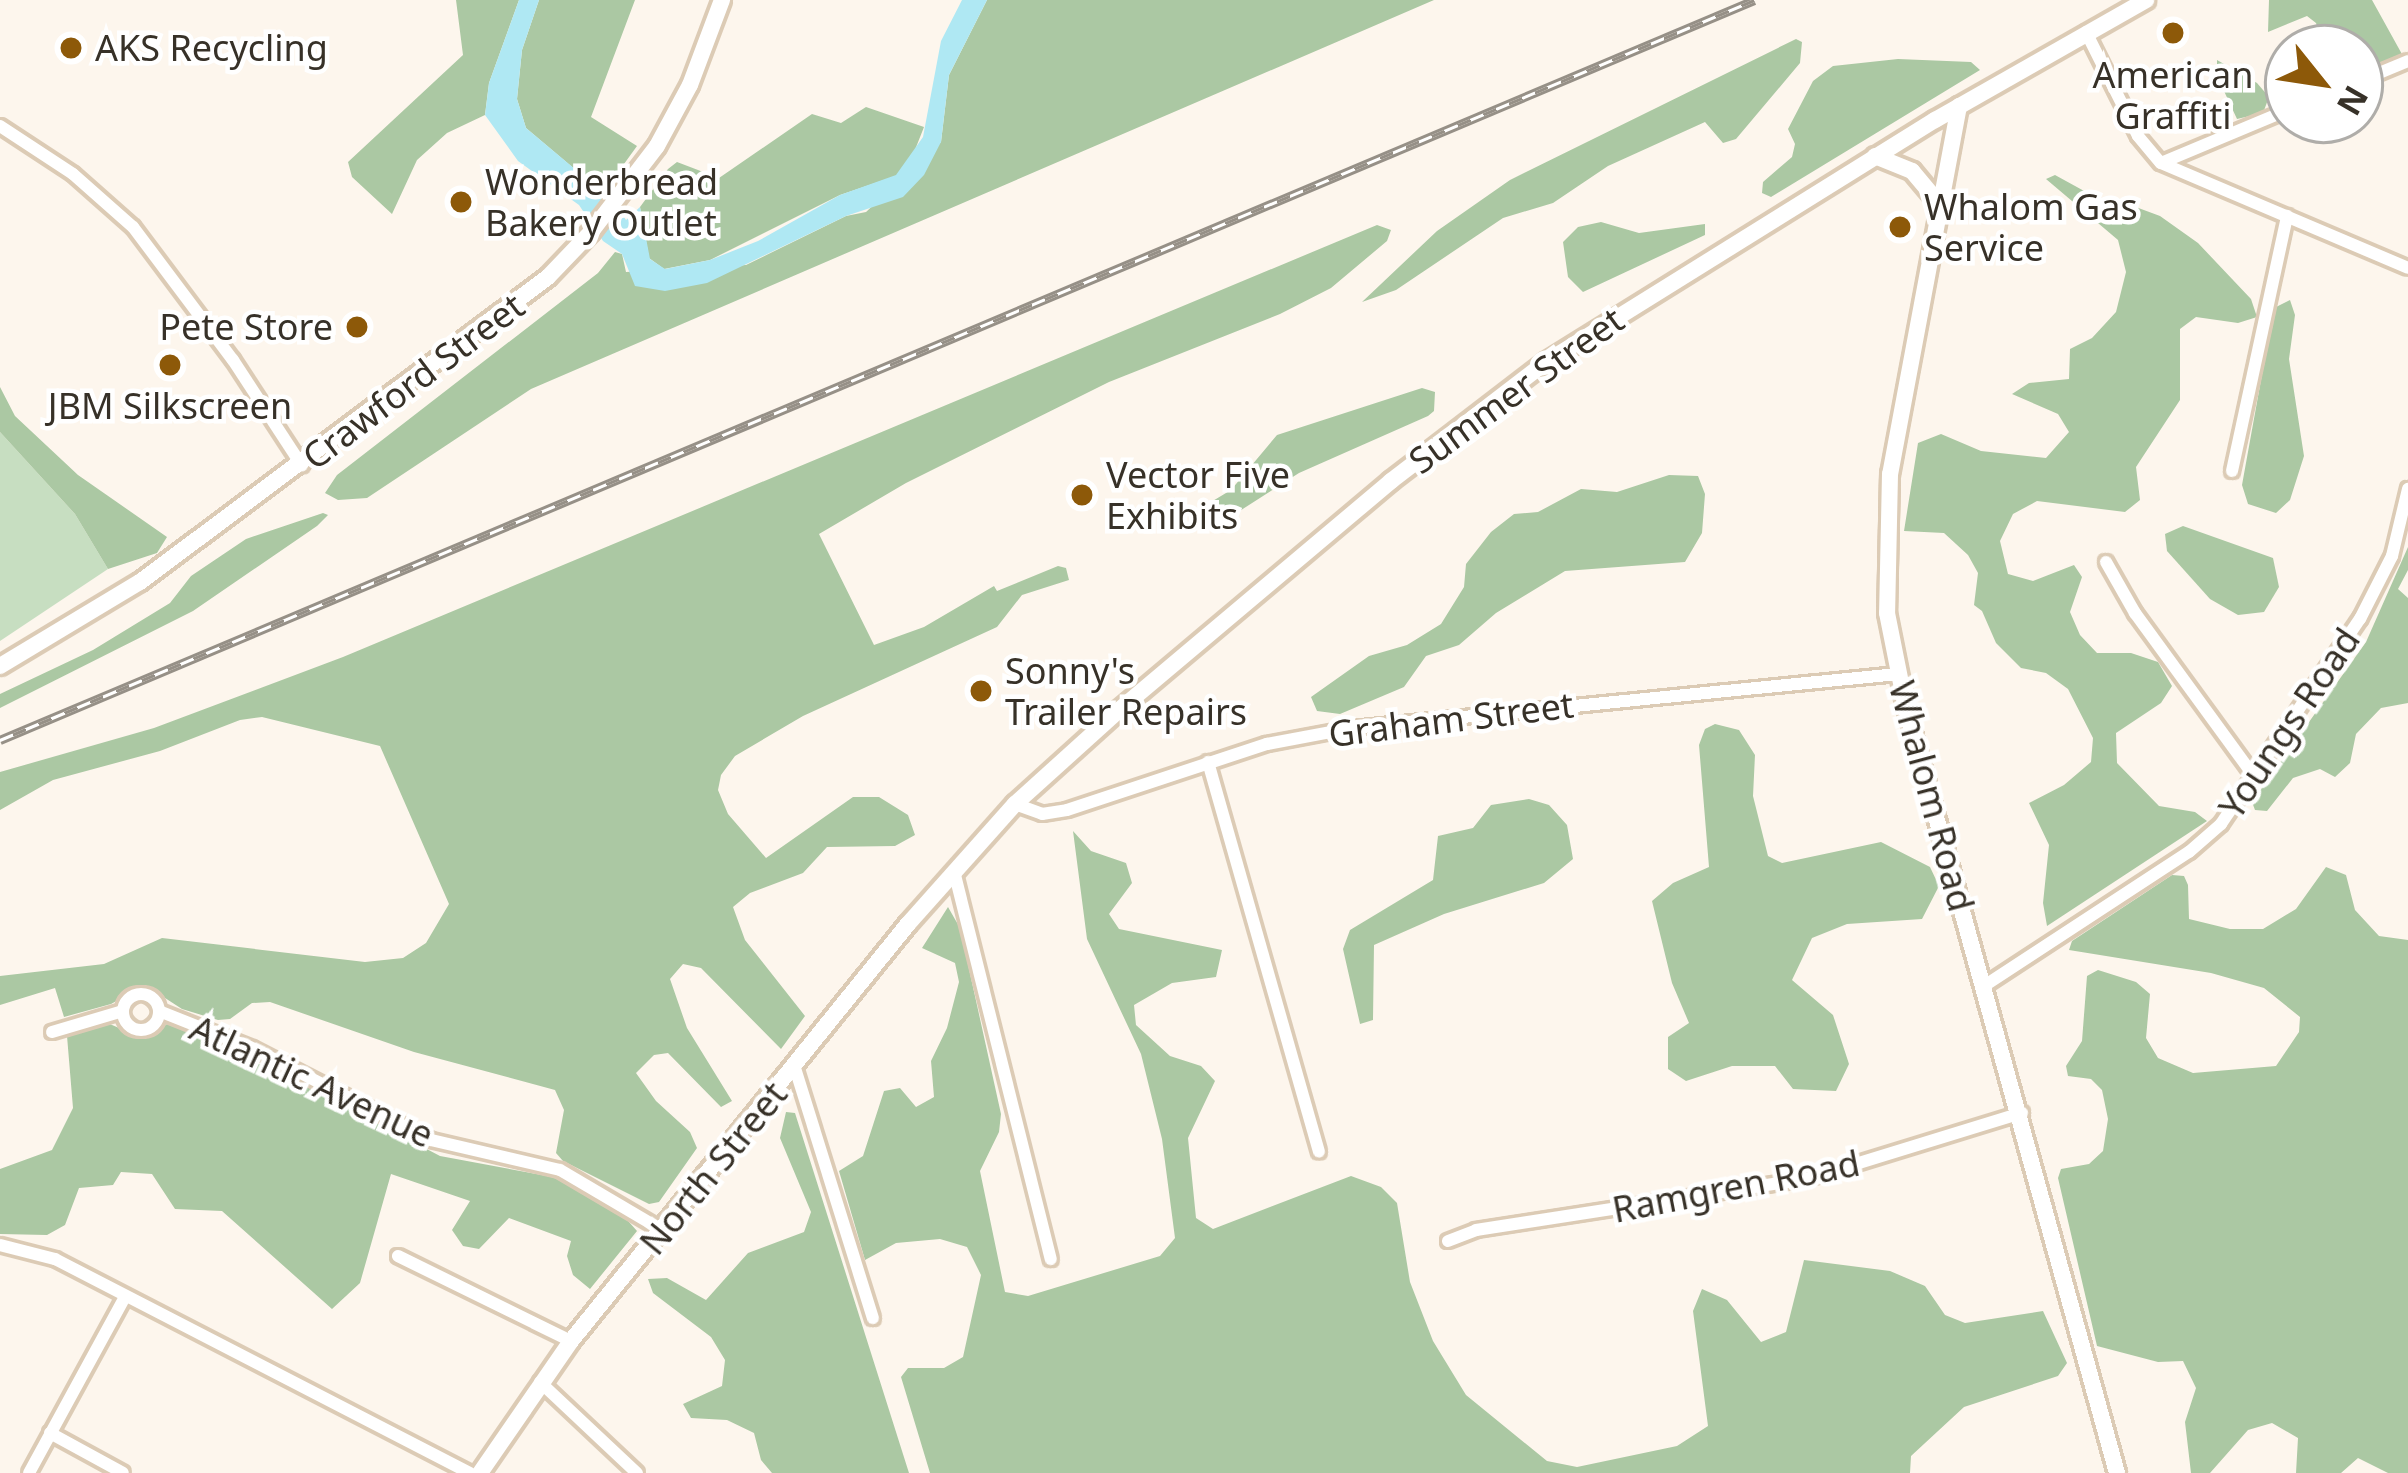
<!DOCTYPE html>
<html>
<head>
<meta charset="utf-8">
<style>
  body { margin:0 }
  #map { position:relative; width:2408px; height:1473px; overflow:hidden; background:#fdf6ed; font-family:"Noto Sans",sans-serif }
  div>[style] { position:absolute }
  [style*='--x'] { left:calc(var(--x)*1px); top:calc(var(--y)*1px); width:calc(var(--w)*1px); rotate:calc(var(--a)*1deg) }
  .green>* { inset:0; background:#c7dec1 }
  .forest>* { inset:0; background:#abc8a3 }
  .water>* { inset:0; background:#afe8f3 }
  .roads { filter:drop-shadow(3px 0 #dccbb5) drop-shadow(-3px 0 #dccbb5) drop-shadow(0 3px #dccbb5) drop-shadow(0 -3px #dccbb5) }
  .minor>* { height:12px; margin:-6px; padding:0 6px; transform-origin:6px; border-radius:6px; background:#fff }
  .minor>.ring { margin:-6px; padding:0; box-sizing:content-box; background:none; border:12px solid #fff; border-radius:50% }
  .secondary>* { height:16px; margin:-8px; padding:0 8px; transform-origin:8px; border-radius:8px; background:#fff }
  .rail>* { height:9px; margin-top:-4.5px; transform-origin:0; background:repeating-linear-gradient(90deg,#fff 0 14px,#969087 0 28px); box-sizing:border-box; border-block:3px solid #969087 }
  .dots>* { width:33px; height:33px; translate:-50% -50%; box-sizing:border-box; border:6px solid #fff; border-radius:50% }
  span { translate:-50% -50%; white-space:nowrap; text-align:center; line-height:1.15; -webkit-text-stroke:9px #fff; paint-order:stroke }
  .poi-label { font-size:36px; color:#373128 }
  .left { translate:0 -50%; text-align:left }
  .right { translate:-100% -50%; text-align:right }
  .street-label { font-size:36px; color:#373128 }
  .north { position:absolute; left:2264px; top:24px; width:120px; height:120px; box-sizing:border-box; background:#fff; border:3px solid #afada9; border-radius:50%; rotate:120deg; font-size:33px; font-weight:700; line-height:48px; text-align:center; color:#373128 }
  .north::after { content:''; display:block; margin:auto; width:42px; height:54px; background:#8d5909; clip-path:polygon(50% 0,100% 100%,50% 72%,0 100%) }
</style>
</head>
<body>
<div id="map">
  <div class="green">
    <div style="clip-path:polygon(0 432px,75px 514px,108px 569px,0 641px)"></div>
  </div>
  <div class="forest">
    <div style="clip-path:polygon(456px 0,519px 0,489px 83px,485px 115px,447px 133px,417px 160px,392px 214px,352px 177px,348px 162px,463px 55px)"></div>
    <div style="clip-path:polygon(539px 0,635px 0,591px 117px,637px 146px,603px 193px,526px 128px,517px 99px,522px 50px)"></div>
    <div style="clip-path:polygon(987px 0,1434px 0,531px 389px,367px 498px,338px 500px,325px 493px,337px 475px,598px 273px,615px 252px,622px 254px,626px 272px,746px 265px,846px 216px,866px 212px,941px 142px,949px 75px)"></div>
    <div style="clip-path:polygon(2269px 0,2372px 0,2403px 56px,2360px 73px,2360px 48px,2325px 48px,2316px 23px,2307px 16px,2268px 32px)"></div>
    <div style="clip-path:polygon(1796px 39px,1802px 42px,1800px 63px,1736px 139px,1723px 143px,1705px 122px,1608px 166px,1553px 203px,1503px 218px,1396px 290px,1362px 302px,1437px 231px,1510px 180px)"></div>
    <div style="clip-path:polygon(1898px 59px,1971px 62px,1980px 70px,1771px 197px,1762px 193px,1763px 182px,1792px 157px,1795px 144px,1788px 129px,1813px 81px,1833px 66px)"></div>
    <div style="clip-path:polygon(2217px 60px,2257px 83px,2269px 97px,2263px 113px,2237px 119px,2217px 76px)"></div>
    <div style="clip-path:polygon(866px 107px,924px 127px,913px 155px,896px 176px,840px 195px,710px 260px,664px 269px,649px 258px,640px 207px,668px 169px,677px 162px,719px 178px,812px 114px,841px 123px)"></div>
    <div style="clip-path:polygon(2055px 175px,2106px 203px,2125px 203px,2160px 216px,2198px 243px,2251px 299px,2257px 317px,2238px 323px,2196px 317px,2180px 329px,2180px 400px,2136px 467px,2140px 500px,2125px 512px,2037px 501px,2013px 514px,2000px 541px,2008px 574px,2033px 581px,2074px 565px,2082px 577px,2070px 612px,2080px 635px,2097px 653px,2131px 653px,2158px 662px,2172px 686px,2161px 703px,2116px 733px,2117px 763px,2159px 806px,2195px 812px,2207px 821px,2047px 926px,2043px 903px,2049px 845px,2029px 803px,2064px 785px,2091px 762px,2093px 738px,2068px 689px,2046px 673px,2021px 668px,1996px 643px,1982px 611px,1974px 605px,1978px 573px,1968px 555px,1944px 533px,1904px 531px,1918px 443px,1941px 434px,1981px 451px,2046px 458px,2069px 432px,2058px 414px,2012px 394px,2029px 383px,2069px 379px,2070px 349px,2092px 338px,2116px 312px,2126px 272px,2118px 240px,2046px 179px)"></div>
    <div style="clip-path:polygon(1601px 222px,1639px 233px,1705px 224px,1705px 235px,1583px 292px,1568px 277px,1563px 242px,1578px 227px)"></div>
    <div style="clip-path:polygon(1377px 225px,1391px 230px,1387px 241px,1331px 288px,1280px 314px,1109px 382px,906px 483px,819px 534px,874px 645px,924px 627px,994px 586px,997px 591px,1058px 566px,1066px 568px,1069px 580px,1022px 595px,997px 627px,803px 716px,735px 756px,721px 775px,718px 790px,728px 814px,766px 858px,853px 797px,879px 797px,908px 815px,915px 835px,895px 846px,827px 847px,803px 873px,750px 893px,733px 907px,745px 940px,805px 1016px,781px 1049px,701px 968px,683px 964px,670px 979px,687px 1028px,732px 1101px,721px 1107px,668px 1053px,654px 1055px,636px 1073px,656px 1101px,690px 1132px,697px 1148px,659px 1202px,649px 1204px,563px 1161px,556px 1153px,564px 1110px,555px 1090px,414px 1052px,270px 1002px,252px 1003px,230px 1019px,218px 1020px,182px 1009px,145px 985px,111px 1004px,64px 1017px,55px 988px,0 1005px,0 976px,104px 964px,162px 938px,365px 962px,403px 958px,426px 943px,449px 904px,380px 746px,262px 717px,240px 720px,160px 751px,53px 780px,0 810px,0 772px,154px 728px,343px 657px)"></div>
    <div style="clip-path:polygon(2290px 300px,2295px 315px,2289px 359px,2304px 456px,2290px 500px,2276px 513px,2248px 504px,2242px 485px,2274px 308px)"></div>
    <div style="clip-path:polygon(0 387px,15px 416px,78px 475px,167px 537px,157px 553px,108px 569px,75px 514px,0 432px)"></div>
    <div style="clip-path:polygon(1422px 388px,1435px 392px,1434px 411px,1428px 416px,1299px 473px,1224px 521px,1208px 513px,1211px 502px,1231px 490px,1277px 435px)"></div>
    <div style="clip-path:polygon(1669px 475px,1698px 476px,1705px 494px,1702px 533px,1685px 562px,1565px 571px,1496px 613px,1459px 645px,1426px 656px,1404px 687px,1340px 714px,1317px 711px,1311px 697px,1369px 656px,1407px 645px,1441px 624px,1464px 587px,1466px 564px,1491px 532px,1514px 514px,1538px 512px,1581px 489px,1617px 492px)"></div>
    <div style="clip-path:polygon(323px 513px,328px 515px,317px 526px,193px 611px,0 708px,0 694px,93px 650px,170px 603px,191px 576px,246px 539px)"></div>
    <div style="clip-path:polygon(2183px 526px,2273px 558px,2279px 587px,2264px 612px,2238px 615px,2210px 599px,2167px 551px,2165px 534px)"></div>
    <div style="clip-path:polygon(2408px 547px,2408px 570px,2398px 589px,2408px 598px,2408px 703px,2381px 708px,2356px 734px,2350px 763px,2335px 777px,2320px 769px,2293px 778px,2267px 811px,2255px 810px,2252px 802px,2366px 642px)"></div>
    <div style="clip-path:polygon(1715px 724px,1739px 730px,1755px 755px,1753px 796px,1768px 856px,1782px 863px,1881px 842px,1930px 867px,1939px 886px,1922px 919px,1847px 924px,1812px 938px,1792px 980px,1833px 1015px,1849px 1064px,1836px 1091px,1793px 1089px,1775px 1066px,1732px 1066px,1686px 1081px,1668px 1069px,1668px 1037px,1689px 1023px,1672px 983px,1652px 901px,1673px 883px,1709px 867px,1699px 745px,1705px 729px)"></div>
    <div style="clip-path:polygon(1529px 799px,1549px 805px,1567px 825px,1573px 859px,1544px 883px,1444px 914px,1374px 945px,1373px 1020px,1360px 1024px,1343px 949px,1350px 930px,1433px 880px,1438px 836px,1473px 828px,1491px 805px)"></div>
    <div style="clip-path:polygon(1073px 831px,1091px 851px,1126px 863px,1132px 883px,1109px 914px,1119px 929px,1222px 950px,1216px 977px,1172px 983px,1134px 1005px,1136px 1025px,1170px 1056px,1201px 1066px,1215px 1081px,1188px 1138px,1196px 1218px,1213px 1229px,1351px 1176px,1381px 1187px,1397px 1203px,1410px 1282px,1433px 1341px,1466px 1395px,1547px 1461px,1577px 1467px,1677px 1446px,1708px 1426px,1693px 1311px,1702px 1289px,1727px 1300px,1761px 1342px,1786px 1332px,1804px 1260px,1890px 1271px,1925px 1286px,1945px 1315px,1965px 1323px,2043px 1311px,2067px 1363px,2058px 1376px,1964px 1407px,1911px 1456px,1910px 1473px,930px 1473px,901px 1377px,908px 1368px,944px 1368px,963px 1357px,981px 1275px,967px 1247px,940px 1239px,896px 1243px,865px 1260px,839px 1171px,863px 1156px,884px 1091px,900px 1088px,916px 1107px,934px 1097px,931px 1061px,947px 1028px,959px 982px,955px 963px,922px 948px,948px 907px,960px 928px,1001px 1114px,999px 1132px,980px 1171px,1005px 1292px,1028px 1296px,1160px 1256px,1175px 1238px,1162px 1139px,1141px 1054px,1087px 939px)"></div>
    <div style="clip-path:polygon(2326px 867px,2346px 875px,2355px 910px,2379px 936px,2408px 940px,2408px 1473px,2388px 1473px,2358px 1458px,2341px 1473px,2296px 1473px,2298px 1438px,2272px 1423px,2248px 1430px,2210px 1473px,2191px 1473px,2185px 1422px,2196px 1388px,2183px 1361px,2158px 1362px,2097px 1346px,2058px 1178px,2061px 1169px,2089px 1164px,2103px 1151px,2108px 1119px,2102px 1090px,2091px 1079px,2068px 1076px,2066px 1066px,2082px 1041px,2087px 976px,2098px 970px,2136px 982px,2150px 994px,2146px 1038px,2158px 1058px,2193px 1073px,2276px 1066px,2299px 1032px,2300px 1017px,2264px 988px,2211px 973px,2069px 950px,2072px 941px,2172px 875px,2184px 876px,2188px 885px,2189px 919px,2230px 929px,2263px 929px,2296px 909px)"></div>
    <div style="clip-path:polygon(105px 1022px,145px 1039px,167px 1024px,173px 1025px,295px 1080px,440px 1156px,558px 1178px,621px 1213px,637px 1231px,590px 1289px,573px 1275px,567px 1256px,571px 1241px,509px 1218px,479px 1249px,463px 1246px,452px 1230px,470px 1201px,391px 1174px,360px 1283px,332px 1309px,222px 1211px,175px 1209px,152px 1174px,121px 1172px,113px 1185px,79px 1188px,65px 1225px,47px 1235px,0 1234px,0 1169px,52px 1150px,73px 1108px,67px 1036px)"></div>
    <div style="clip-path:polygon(786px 1112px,795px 1113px,909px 1473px,772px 1473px,761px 1460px,754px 1433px,727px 1420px,691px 1418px,683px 1404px,722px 1386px,725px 1360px,711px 1337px,653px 1293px,648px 1279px,667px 1278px,706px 1300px,748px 1253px,804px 1232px,811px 1212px,780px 1138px)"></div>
  </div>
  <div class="water">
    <div style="clip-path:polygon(519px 0,539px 0,522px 50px,517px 99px,526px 128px,613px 201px,626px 220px,640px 207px,650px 259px,665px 269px,710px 260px,758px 241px,840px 195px,896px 175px,923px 137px,941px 41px,962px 0,987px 0,949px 75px,941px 142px,924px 175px,903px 197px,846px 216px,707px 283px,665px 291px,635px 286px,622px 254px,603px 241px,579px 205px,518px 161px,485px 115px,489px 83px)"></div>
  </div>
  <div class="roads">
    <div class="minor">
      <div style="--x:2086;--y:32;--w:116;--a:63.4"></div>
      <div style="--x:2138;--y:136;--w:35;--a:50"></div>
      <div style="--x:2161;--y:163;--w:268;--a:23"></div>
      <div style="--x:2360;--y:81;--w:52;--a:-22.6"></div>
      <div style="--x:0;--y:126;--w:87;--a:33.3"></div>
      <div style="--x:73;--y:174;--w:80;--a:41.5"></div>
      <div style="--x:133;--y:227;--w:166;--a:53.1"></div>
      <div style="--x:233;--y:360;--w:126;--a:56.9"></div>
      <div style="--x:2161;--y:163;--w:138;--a:-22.7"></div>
      <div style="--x:2232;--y:471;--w:261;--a:-77.8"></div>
      <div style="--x:2106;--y:562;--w:59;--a:60.4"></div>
      <div style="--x:2135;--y:613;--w:205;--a:53.9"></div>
      <div style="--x:1208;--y:762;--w:405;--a:74.1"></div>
      <div style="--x:1015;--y:804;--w:29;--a:20"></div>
      <div style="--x:1042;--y:814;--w:25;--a:-9"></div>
      <div style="--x:1067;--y:810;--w:211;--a:-18.3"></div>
      <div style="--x:1267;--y:744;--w:86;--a:-10.7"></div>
      <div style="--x:1352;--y:728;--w:549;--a:-5.65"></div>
      <div style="--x:954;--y:871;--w:400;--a:76"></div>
      <div style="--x:1984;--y:986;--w:245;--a:-33.2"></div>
      <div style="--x:2189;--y:852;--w:43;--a:-41.2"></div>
      <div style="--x:2221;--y:824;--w:248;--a:-55.9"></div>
      <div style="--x:2360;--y:619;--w:71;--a:-63.1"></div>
      <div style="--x:2392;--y:556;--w:69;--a:-76.6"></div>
      <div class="ring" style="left:123px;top:994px;width:24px;height:24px"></div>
      <div style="--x:159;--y:1011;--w:100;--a:21.7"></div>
      <div style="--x:252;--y:1048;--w:201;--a:27.2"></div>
      <div style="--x:431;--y:1140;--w:132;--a:13.1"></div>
      <div style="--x:560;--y:1170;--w:118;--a:30.5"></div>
      <div style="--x:52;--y:1032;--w:74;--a:-16.5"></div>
      <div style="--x:795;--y:1068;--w:262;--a:72.7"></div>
      <div style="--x:1448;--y:1241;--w:30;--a:-21"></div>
      <div style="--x:1476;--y:1230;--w:335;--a:-8.8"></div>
      <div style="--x:1807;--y:1179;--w:225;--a:-17.1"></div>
      <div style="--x:0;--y:1245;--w:57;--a:14.3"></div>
      <div style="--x:55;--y:1259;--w:467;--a:27.3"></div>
      <div style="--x:398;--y:1256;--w:193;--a:26.2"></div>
      <div style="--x:540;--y:1382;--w:133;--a:43.2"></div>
      <div style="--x:50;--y:1433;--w:83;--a:28.7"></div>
      <div style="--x:29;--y:1473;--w:200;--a:-61.4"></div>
    </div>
    <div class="secondary">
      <div style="--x:1959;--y:106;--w:374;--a:100.6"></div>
      <div style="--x:1890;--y:474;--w:139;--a:91.2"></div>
      <div style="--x:1887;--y:613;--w:97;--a:78.7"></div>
      <div style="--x:1906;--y:708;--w:794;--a:74.58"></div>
      <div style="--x:1875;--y:156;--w:40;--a:22"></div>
      <div style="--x:1912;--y:171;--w:40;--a:50"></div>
      <div style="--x:0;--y:666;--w:163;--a:-31"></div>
      <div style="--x:140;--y:582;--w:509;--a:-36.78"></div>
      <div style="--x:548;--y:277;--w:62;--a:-46.3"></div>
      <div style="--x:591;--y:232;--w:108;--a:-52.5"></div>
      <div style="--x:657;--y:146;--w:69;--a:-61.6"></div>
      <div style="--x:690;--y:85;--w:91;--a:-69.4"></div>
      <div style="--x:480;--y:1473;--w:160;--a:-55.4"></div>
      <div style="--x:571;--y:1341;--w:536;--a:-51.06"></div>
      <div style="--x:908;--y:924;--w:161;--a:-48.3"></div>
      <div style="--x:1015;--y:804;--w:139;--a:-42.1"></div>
      <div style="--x:1118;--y:711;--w:357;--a:-40.1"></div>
      <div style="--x:1391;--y:481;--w:195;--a:-37.5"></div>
      <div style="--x:1546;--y:362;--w:458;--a:-31.9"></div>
      <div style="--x:1935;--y:120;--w:243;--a:-29.6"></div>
    </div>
  </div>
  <div class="rail">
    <div style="--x:0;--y:740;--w:1904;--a:-22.87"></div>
  </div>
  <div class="dots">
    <div style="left:2173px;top:33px;background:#8d5909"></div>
    <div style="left:71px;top:48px;background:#8d5909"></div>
    <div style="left:461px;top:202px;background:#8d5909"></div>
    <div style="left:1900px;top:227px;background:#8d5909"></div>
    <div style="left:357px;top:327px;background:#8d5909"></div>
    <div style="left:170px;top:365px;background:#8d5909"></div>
    <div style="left:1082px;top:495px;background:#8d5909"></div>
    <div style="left:981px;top:691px;background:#8d5909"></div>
  </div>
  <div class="poi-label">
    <span class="left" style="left:95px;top:48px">AKS Recycling</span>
    <span style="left:2173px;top:95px">American<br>Graffiti</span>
    <span class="left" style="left:485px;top:202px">Wonderbread<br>Bakery Outlet</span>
    <span class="left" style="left:1924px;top:227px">Whalom Gas<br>Service</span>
    <span class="right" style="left:333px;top:327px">Pete Store</span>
    <span style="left:170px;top:406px">JBM Silkscreen</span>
    <span class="left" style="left:1106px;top:495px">Vector Five<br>Exhibits</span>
    <span class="left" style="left:1005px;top:691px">Sonny's<br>Trailer Repairs</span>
  </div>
  <div class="street-label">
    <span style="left:413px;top:381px;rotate:-37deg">Crawford Street</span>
    <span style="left:1516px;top:390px;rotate:-36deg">Summer Street</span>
    <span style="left:1451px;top:719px;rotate:-7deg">Graham Street</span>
    <span style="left:2289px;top:723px;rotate:-56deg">Youngs Road</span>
    <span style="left:1932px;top:796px;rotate:75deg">Whalom Road</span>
    <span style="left:312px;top:1081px;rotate:25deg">Atlantic Avenue</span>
    <span style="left:713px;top:1168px;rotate:-51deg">North Street</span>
    <span style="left:1736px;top:1186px;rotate:-11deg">Ramgren Road</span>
  </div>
  <div class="north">N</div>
</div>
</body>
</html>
